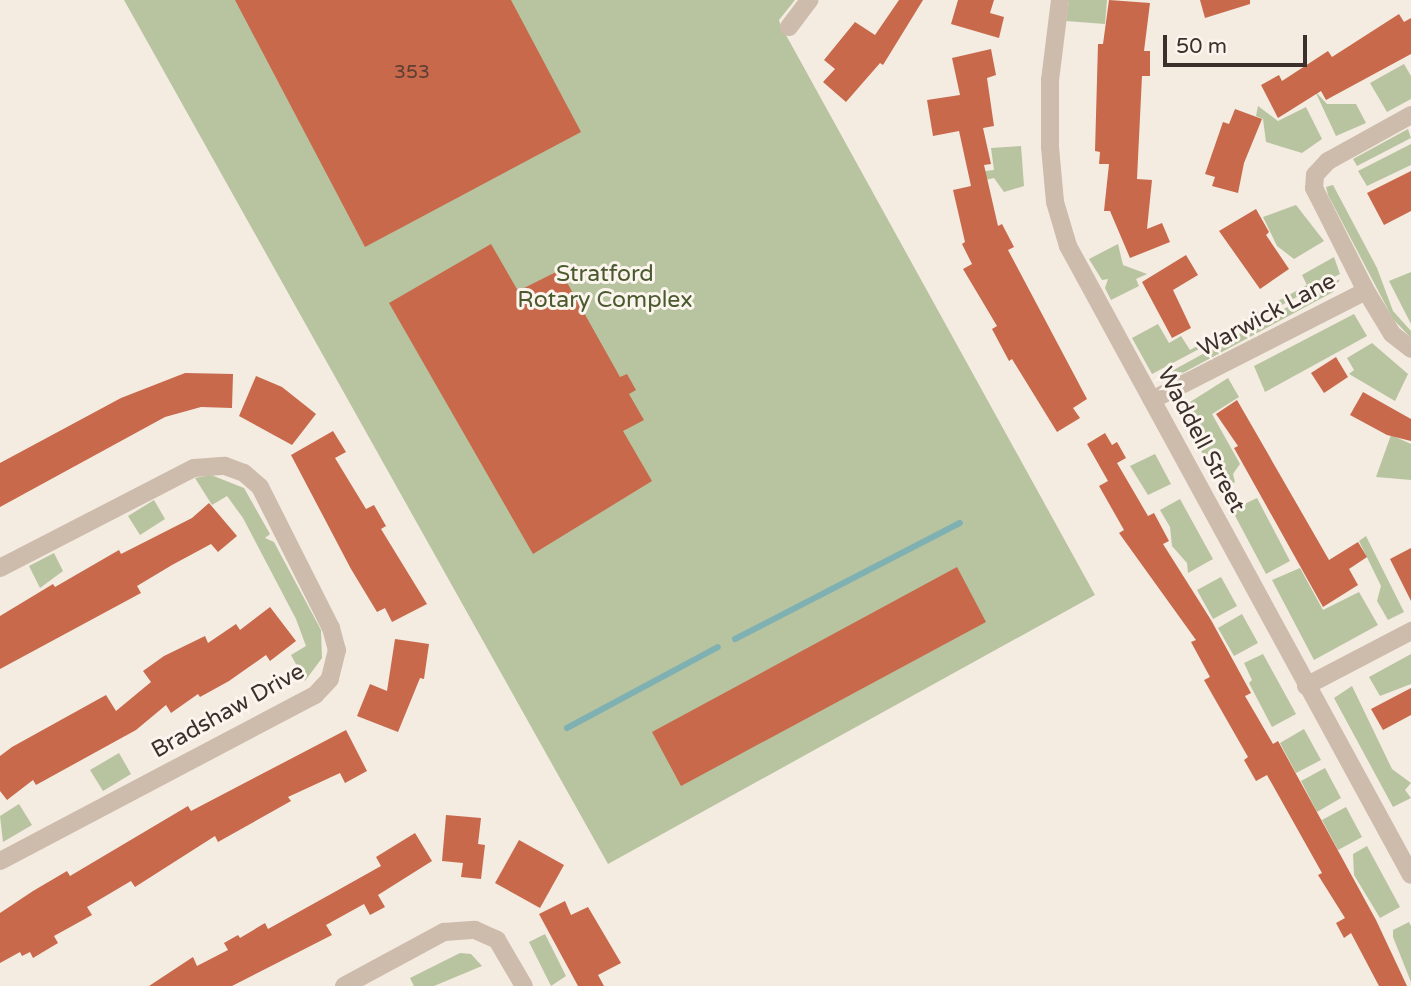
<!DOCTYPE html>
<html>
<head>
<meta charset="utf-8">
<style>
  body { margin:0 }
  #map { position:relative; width:1411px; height:986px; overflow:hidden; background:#f4ebe1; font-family:"Varela Round",sans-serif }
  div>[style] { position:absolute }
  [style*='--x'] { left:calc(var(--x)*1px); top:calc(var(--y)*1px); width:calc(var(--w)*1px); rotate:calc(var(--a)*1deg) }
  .green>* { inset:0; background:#b8c4a0 }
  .stream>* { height:6px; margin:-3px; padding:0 3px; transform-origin:3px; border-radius:3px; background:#7fb0b2 }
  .building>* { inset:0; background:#c8694b }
  .minor>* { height:18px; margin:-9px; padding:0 9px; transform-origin:9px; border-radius:9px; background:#cdbbac }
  span { translate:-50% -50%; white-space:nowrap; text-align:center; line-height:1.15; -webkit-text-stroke:6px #fbf5ee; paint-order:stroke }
  .number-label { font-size:19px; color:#5e3e33 }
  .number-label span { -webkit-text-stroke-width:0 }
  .park-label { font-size:23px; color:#4a5a2e }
  .street-label { font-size:23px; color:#3b302b }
  .scale { position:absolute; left:1163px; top:35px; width:144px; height:32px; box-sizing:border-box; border:4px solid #3b302b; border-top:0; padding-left:9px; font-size:21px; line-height:24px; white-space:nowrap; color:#3b302b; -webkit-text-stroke:5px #fbf5ee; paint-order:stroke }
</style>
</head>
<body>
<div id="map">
  <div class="green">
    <div style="clip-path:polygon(124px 0,795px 0,779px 20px,781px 26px,1095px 595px,608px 864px)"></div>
    <div style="clip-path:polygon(1069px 0,1107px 0,1105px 24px,1066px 21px)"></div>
    <div style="clip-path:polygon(1404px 64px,1411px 76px,1411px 99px,1387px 112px,1370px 83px)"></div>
    <div style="clip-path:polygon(1315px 91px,1327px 104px,1356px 104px,1366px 123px,1336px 136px)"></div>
    <div style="clip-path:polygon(1258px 106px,1278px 121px,1306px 107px,1322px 139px,1302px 153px,1266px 142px,1263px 119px,1256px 116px)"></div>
    <div style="clip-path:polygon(1408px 129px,1411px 138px,1357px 166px,1353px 159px)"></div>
    <div style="clip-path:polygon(1411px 144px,1411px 165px,1367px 186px,1358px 171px)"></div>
    <div style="clip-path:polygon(1021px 146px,1024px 186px,1004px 192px,994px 178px,977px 182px,976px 172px,994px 170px,991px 148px)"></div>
    <div style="clip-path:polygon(1333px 185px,1377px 268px,1393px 311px,1411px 331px,1411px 338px,1393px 319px,1328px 195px,1326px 187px)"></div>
    <div style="clip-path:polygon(1296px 205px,1324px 241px,1294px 259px,1277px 246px,1263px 217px)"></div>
    <div style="clip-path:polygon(1118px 244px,1123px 265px,1147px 274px,1136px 279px,1139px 286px,1111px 300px,1105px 288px,1108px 279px,1102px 280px,1089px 259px)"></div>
    <div style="clip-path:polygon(1334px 257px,1340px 274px,1152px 374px,1132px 338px,1158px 324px,1169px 343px,1181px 336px,1190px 350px,1307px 285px,1302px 275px)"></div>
    <div style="clip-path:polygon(1411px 272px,1411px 324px,1389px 281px)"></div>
    <div style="clip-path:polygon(1340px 279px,1333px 292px,1181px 374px,1159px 378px,1241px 333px,1248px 334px,1246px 329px)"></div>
    <div style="clip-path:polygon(1354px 314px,1367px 336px,1265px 392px,1254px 366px)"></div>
    <div style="clip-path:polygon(1372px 343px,1408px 374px,1395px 401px,1349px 374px,1354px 370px,1347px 358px)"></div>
    <div style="clip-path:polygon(1228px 378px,1239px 397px,1212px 414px,1240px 464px,1233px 474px,1235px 482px,1222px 490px,1179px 409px)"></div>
    <div style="clip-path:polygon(1391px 435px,1411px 444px,1411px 480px,1376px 477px)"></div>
    <div style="clip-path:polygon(1155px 454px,1171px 484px,1148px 495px,1130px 466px)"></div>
    <div style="clip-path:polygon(211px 475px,244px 488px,270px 534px,265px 538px,274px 542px,321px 630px,322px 658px,305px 681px,291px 655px,306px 646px,296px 619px,243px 518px,227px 496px,212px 505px,195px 478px)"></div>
    <div style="clip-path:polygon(1257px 498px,1290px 561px,1266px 574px,1232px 510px)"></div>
    <div style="clip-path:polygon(1180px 499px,1213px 559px,1188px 573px,1187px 563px,1172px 546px,1170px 527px,1160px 510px)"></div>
    <div style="clip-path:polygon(154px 500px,165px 519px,140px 535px,128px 516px)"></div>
    <div style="clip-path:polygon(1366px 536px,1404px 612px,1388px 620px,1377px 601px,1381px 586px,1359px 541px)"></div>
    <div style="clip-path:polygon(54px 553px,63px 571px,40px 588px,29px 566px)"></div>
    <div style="clip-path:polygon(1300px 568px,1323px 610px,1359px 592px,1378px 625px,1314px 660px,1272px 580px)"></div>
    <div style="clip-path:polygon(1221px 577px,1237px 606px,1213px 619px,1197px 590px)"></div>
    <div style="clip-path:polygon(1242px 614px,1258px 643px,1234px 656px,1218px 628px)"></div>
    <div style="clip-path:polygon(1263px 654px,1296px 714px,1272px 727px,1249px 683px,1252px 680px,1244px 663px)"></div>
    <div style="clip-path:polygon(1411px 654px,1411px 684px,1380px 696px,1369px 677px)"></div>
    <div style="clip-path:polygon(1352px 686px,1392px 769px,1411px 783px,1405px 790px,1411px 798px,1393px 807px,1334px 698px)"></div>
    <div style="clip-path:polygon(1304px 729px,1321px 760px,1296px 773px,1280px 743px)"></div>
    <div style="clip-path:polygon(119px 753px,131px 774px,103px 791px,90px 770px)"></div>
    <div style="clip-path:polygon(1325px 768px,1341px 798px,1317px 812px,1301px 781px)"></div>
    <div style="clip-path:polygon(19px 804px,32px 825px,3px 842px,0 816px)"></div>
    <div style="clip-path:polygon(1346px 807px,1362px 837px,1338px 850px,1322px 820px)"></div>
    <div style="clip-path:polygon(1367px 846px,1400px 907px,1380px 918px,1354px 875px,1353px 854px)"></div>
    <div style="clip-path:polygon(1409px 922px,1411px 926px,1411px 982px,1393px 937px,1393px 930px)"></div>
    <div style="clip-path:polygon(545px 934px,566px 976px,551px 986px,529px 942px)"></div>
    <div style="clip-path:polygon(460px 953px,471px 954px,482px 966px,434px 986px,414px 986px,410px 978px)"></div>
  </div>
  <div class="stream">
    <div style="--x:735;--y:639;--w:253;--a:-27.3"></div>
    <div style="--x:567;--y:728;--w:171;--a:-28.2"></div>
  </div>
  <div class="building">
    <div style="clip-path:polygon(235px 0,511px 0,581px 132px,365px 247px)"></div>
    <div style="clip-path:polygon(899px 0,923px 0,883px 65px,880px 63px,846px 102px,823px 82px,835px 69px,824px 60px,855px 22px,875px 35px)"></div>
    <div style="clip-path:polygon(958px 0,994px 0,990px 13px,1004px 17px,999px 38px,951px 24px)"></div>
    <div style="clip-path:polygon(1109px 0,1150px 3px,1144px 51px,1150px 51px,1150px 76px,1142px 76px,1137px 179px,1152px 180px,1147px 229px,1162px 223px,1170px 242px,1130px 258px,1110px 211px,1104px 211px,1109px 164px,1099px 164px,1100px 152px,1095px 151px,1098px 44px,1103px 44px)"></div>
    <div style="clip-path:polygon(1200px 0,1250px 0,1250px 4px,1205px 18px)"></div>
    <div style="clip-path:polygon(1399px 14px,1404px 22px,1411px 18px,1411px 54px,1326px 100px,1321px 91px,1278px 118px,1261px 85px,1279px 75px,1282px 81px,1328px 51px,1332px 57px)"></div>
    <div style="clip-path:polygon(991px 49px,996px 75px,987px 78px,994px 126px,983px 128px,991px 164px,984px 165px,998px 226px,1002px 224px,1014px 247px,1008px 250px,1087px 399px,1073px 408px,1080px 418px,1057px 432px,1012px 359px,1009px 361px,992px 329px,997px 326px,963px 269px,972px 264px,962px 244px,965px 242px,953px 190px,971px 186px,959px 131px,933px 136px,927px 100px,960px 95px,952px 58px)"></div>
    <div style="clip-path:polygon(1235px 109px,1262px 119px,1244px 163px,1238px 193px,1212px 186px,1215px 177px,1205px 174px,1223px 122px,1229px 124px)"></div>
    <div style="clip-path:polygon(1411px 171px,1411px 211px,1384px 225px,1367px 193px)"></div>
    <div style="clip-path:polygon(1256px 209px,1269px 232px,1266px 235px,1289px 269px,1260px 289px,1219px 231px)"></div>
    <div style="clip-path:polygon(491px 244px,518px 291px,560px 270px,620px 377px,627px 374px,636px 390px,629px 394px,644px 420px,623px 431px,652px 481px,533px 554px,389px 303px)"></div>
    <div style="clip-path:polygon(1186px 255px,1198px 275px,1173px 290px,1191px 328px,1172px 338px,1142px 282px)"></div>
    <div style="clip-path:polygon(1336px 357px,1348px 377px,1324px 393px,1311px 373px)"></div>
    <div style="clip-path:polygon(185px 373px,233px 374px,232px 408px,201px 407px,165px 417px,0 507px,0 463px,121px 398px)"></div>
    <div style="clip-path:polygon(256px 376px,282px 387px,316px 414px,292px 445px,239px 416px)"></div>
    <div style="clip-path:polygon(1363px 392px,1411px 419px,1411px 441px,1387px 435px,1350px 415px)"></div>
    <div style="clip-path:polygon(1237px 400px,1329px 560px,1358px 542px,1367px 557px,1349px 569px,1358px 585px,1323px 607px,1234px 448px,1238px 446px,1216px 414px)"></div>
    <div style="clip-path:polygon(333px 431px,346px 452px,335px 458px,366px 509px,374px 505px,386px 526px,381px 529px,427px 604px,392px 622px,385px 608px,377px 612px,351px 569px,291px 455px)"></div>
    <div style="clip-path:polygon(1105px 433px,1112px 445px,1117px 442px,1126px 458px,1117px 463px,1148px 516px,1154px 513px,1169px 541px,1163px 544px,1211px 620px,1251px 693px,1245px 696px,1273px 744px,1278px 741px,1376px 920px,1407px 986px,1379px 986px,1351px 933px,1344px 938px,1336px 923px,1345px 918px,1318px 875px,1322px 873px,1267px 775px,1256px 781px,1244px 760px,1248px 757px,1204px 680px,1210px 677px,1191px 642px,1196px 640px,1119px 533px,1124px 530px,1099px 486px,1108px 481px,1087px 444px)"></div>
    <div style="clip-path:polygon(209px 503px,237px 536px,218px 552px,211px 544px,172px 565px,137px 586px,141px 593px,0 669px,0 616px,53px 584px,55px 587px,119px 550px,121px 554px,192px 518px)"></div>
    <div style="clip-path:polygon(1411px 548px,1411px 601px,1390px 559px)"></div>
    <div style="clip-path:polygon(957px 567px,986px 622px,681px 786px,652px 732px)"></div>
    <div style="clip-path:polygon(270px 607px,296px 641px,270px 661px,266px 655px,229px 681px,200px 697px,198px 694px,171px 713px,166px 705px,136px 730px,36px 785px,33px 780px,7px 800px,0 791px,0 756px,12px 747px,106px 695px,116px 711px,151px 682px,143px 671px,164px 656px,205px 636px,208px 643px,236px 624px,240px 630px)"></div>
    <div style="clip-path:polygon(395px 639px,429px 644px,424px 679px,420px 678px,398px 732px,357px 716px,370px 684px,387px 691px)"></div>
    <div style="clip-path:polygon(1411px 688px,1411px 715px,1383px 730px,1371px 709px)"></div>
    <div style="clip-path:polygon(346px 730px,367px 771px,345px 783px,340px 773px,288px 797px,291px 801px,218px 842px,215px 836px,135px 887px,131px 881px,87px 907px,92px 915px,54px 936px,58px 943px,33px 958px,30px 952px,22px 956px,20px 952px,0 963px,0 913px,33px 891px,67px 871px,70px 876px,188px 806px,191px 811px)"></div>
    <div style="clip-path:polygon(446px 815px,481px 818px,478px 844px,485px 845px,481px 879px,461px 877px,463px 863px,442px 861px)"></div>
    <div style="clip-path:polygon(415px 833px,432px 861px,378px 895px,385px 907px,370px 915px,364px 904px,326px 925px,332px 935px,232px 986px,149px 986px,193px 957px,197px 966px,228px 950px,224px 943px,238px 935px,240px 938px,265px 923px,268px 929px,331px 894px,381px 866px,376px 857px)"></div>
    <div style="clip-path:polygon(519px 840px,564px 865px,540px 908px,495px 883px)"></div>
    <div style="clip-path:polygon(565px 901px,571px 915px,588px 907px,621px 963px,598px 975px,604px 986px,578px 986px,539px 914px)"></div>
  </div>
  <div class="minor">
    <div style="--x:1060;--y:0;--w:81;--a:97.1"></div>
    <div style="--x:1050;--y:80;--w:67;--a:90"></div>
    <div style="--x:1050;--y:147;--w:55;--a:84.8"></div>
    <div style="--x:1055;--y:202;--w:46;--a:73.5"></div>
    <div style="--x:1068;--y:246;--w:716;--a:61.4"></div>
    <div style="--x:789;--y:27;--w:34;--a:-53"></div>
    <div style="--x:1411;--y:115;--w:95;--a:151"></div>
    <div style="--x:1328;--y:161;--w:19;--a:133"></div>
    <div style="--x:1315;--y:175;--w:13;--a:94"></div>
    <div style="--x:1314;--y:188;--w:115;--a:63.2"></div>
    <div style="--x:1366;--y:291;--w:50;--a:58.8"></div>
    <div style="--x:1392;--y:334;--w:24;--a:38"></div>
    <div style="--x:1152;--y:400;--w:240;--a:-27"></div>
    <div style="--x:0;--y:568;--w:218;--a:-27.3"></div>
    <div style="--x:194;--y:468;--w:31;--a:-4"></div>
    <div style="--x:225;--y:466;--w:20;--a:20"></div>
    <div style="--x:244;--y:473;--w:21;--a:41"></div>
    <div style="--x:260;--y:487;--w:158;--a:63.3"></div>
    <div style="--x:331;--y:628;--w:23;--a:75"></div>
    <div style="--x:337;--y:650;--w:30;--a:104"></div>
    <div style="--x:330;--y:679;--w:22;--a:133"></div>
    <div style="--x:315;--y:695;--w:356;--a:152.2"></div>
    <div style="--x:1306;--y:686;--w:119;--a:-27.6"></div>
    <div style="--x:344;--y:986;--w:114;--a:-28.4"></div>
    <div style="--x:444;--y:932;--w:31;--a:-4"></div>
    <div style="--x:475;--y:930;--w:24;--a:24"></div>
    <div style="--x:497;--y:940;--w:53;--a:59.6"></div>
  </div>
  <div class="number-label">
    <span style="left:412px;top:73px">353</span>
  </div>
  <div class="park-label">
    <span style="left:605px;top:287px">Stratford<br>Rotary Complex</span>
  </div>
  <div class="street-label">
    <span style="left:1267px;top:315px;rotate:-28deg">Warwick Lane</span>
    <span style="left:1201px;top:440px;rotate:62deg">Waddell Street</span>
    <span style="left:228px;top:711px;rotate:-29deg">Bradshaw Drive</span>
  </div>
  <div class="scale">50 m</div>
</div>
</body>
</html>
